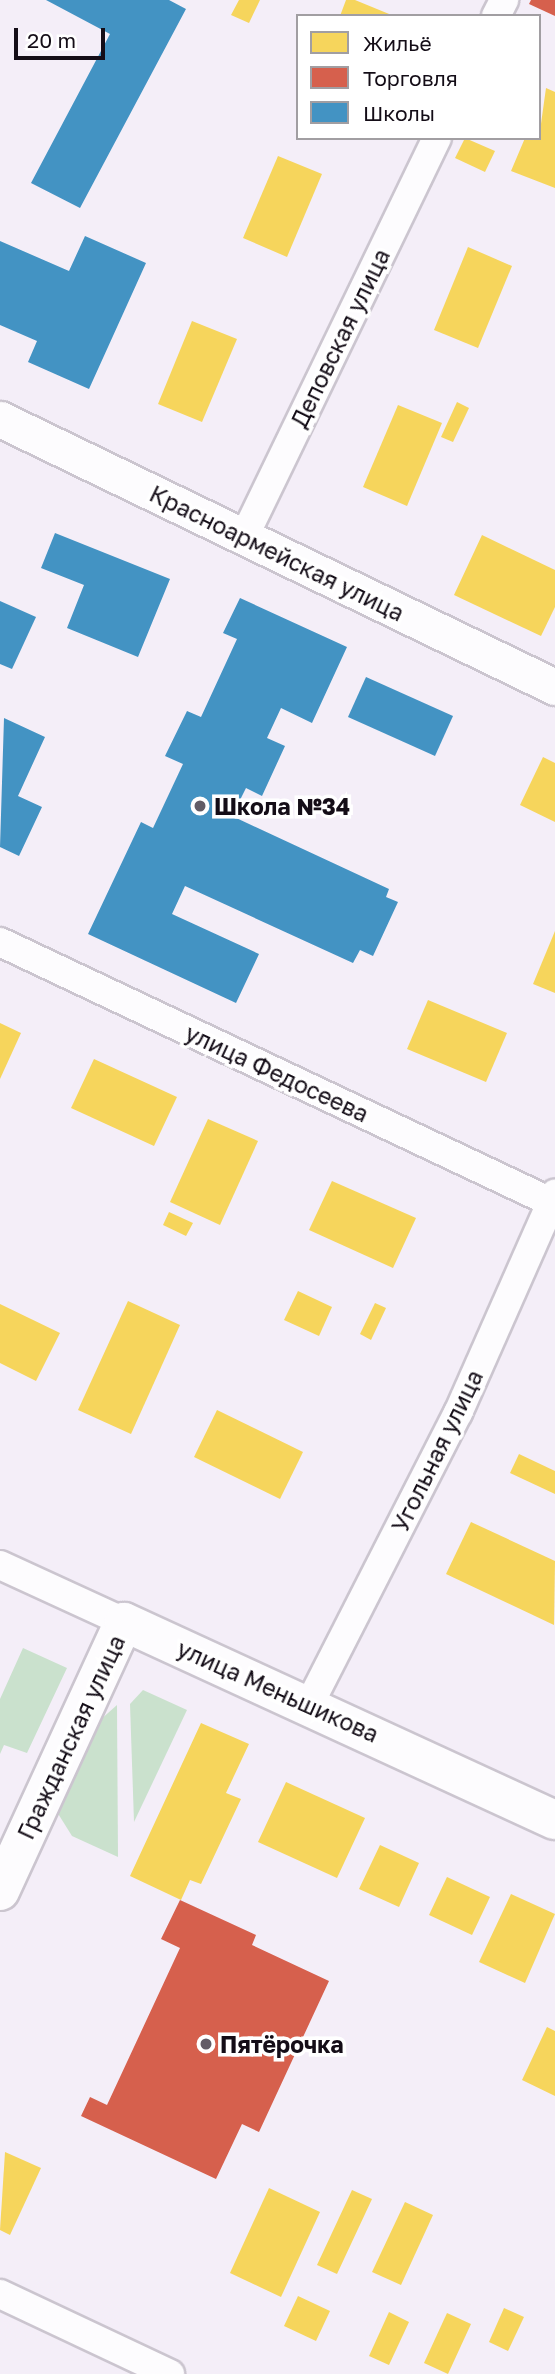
<!DOCTYPE html>
<html>
<head>
<meta charset="utf-8">
<style>
  body { margin:0 }
  #map { position:relative; width:555px; height:2374px; overflow:hidden; background:#f4eef8; font-family:"Golos Text",sans-serif }
  div>[style] { position:absolute }
  [style*='--x'] { left:calc(var(--x)*1px); top:calc(var(--y)*1px); width:calc(var(--w)*1px); rotate:calc(var(--a)*1deg) }
  .green>* { inset:0; background:#cae1cd }
  .homes>* { inset:0; background:#f6d55c }
  .shops>* { inset:0; background:#d6604d }
  .schools>* { inset:0; background:#4393c3 }
  .roads { filter:drop-shadow(2px 0 #cbc5cf) drop-shadow(-2px 0 #cbc5cf) drop-shadow(0 2px #cbc5cf) drop-shadow(0 -2px #cbc5cf) }
  .minor>* { height:28px; margin:-14px; padding:0 14px; transform-origin:14px; border-radius:14px; background:#fdfcfe }
  .tertiary>* { height:35px; margin:-17.5px; padding:0 17.5px; transform-origin:17.5px; border-radius:17.5px; background:#fdfcfe }
  .secondary>* { height:38px; margin:-19px; padding:0 19px; transform-origin:19px; border-radius:19px; background:#fdfcfe }
  .dots>* { width:19px; height:19px; translate:-50% -50%; box-sizing:border-box; border:4px solid #fff; border-radius:50% }
  span { translate:-50% -50%; white-space:nowrap; text-align:center; line-height:1.15; -webkit-text-stroke:7px #fff; paint-order:stroke }
  .street-label { font-size:23px; color:#140d17 }
  .poi-label { font-size:23px; color:#140d17; font-weight:700 }
  .left { translate:0 -50%; text-align:left }
  .legend { position:absolute; left:296px; top:14px; width:245px; height:126px; box-sizing:border-box; background:#fff; border:2px solid #a19ea2; margin:0; padding:9px 12px; list-style:none; font-size:21px; color:#140d17 }
  .legend li { display:flex; align-items:center; gap:14px; height:35px }
  .legend b { width:35px; border:2px solid #a19ea2 }
  .scale { position:absolute; left:14px; top:28px; width:91px; height:32px; box-sizing:border-box; border:4px solid #140d17; border-top:0; padding-left:9px; font-size:21px; line-height:24px; white-space:nowrap; color:#140d17; -webkit-text-stroke:5px #fff; paint-order:stroke }
</style>
</head>
<body>
<div id="map">
  <div class="green">
    <div style="clip-path:polygon(23px 1648px,67px 1668px,27px 1753px,4px 1745px,0 1754px,0 1699px)"></div>
    <div style="clip-path:polygon(143px 1690px,187px 1710px,134px 1822px,130px 1704px)"></div>
    <div style="clip-path:polygon(117px 1705px,118px 1857px,72px 1836px,57px 1812px,99px 1721px)"></div>
  </div>
  <div class="homes">
    <div style="clip-path:polygon(239px 0,260px 0,249px 23px,231px 15px)"></div>
    <div style="clip-path:polygon(346px 0,355px 0,394px 16px,340px 16px)"></div>
    <div style="clip-path:polygon(546px 88px,555px 92px,555px 188px,511px 171px,525px 138px,539px 138px)"></div>
    <div style="clip-path:polygon(465px 138px,495px 151px,485px 172px,455px 158px)"></div>
    <div style="clip-path:polygon(278px 156px,322px 174px,287px 257px,243px 238px)"></div>
    <div style="clip-path:polygon(468px 247px,512px 266px,478px 348px,434px 330px)"></div>
    <div style="clip-path:polygon(192px 321px,237px 339px,202px 422px,158px 404px)"></div>
    <div style="clip-path:polygon(457px 402px,469px 408px,453px 442px,441px 437px)"></div>
    <div style="clip-path:polygon(398px 405px,442px 423px,407px 506px,363px 487px)"></div>
    <div style="clip-path:polygon(482px 535px,555px 570px,555px 607px,541px 636px,454px 595px)"></div>
    <div style="clip-path:polygon(543px 757px,555px 763px,555px 822px,520px 805px)"></div>
    <div style="clip-path:polygon(555px 931px,555px 993px,533px 984px)"></div>
    <div style="clip-path:polygon(428px 1000px,507px 1033px,486px 1082px,407px 1049px)"></div>
    <div style="clip-path:polygon(0 1023px,21px 1033px,0 1079px)"></div>
    <div style="clip-path:polygon(94px 1059px,177px 1097px,154px 1146px,71px 1108px)"></div>
    <div style="clip-path:polygon(208px 1119px,258px 1141px,220px 1225px,170px 1202px)"></div>
    <div style="clip-path:polygon(332px 1181px,416px 1218px,393px 1268px,309px 1230px)"></div>
    <div style="clip-path:polygon(169px 1212px,193px 1223px,186px 1236px,163px 1225px)"></div>
    <div style="clip-path:polygon(298px 1291px,332px 1307px,319px 1336px,284px 1320px)"></div>
    <div style="clip-path:polygon(128px 1301px,180px 1325px,131px 1434px,78px 1410px)"></div>
    <div style="clip-path:polygon(375px 1303px,386px 1308px,371px 1340px,360px 1334px)"></div>
    <div style="clip-path:polygon(0 1304px,60px 1333px,36px 1381px,0 1363px)"></div>
    <div style="clip-path:polygon(217px 1410px,303px 1452px,280px 1499px,194px 1457px)"></div>
    <div style="clip-path:polygon(519px 1454px,555px 1471px,555px 1494px,510px 1473px)"></div>
    <div style="clip-path:polygon(471px 1522px,555px 1561px,554px 1625px,446px 1574px)"></div>
    <div style="clip-path:polygon(201px 1723px,249px 1744px,226px 1793px,241px 1799px,201px 1884px,190px 1880px,181px 1900px,130px 1876px)"></div>
    <div style="clip-path:polygon(286px 1782px,365px 1818px,337px 1878px,258px 1842px)"></div>
    <div style="clip-path:polygon(380px 1845px,419px 1863px,399px 1907px,359px 1889px)"></div>
    <div style="clip-path:polygon(447px 1877px,490px 1897px,472px 1935px,429px 1915px)"></div>
    <div style="clip-path:polygon(511px 1894px,555px 1914px,525px 1983px,479px 1962px)"></div>
    <div style="clip-path:polygon(547px 2027px,555px 2031px,555px 2096px,522px 2080px)"></div>
    <div style="clip-path:polygon(5px 2152px,41px 2168px,10px 2235px,0 2230px)"></div>
    <div style="clip-path:polygon(269px 2188px,320px 2212px,281px 2297px,230px 2273px)"></div>
    <div style="clip-path:polygon(352px 2190px,372px 2199px,337px 2274px,317px 2265px)"></div>
    <div style="clip-path:polygon(405px 2202px,433px 2215px,401px 2285px,372px 2272px)"></div>
    <div style="clip-path:polygon(298px 2296px,330px 2311px,316px 2341px,284px 2326px)"></div>
    <div style="clip-path:polygon(504px 2308px,524px 2317px,508px 2351px,489px 2342px)"></div>
    <div style="clip-path:polygon(389px 2312px,409px 2322px,389px 2365px,369px 2356px)"></div>
    <div style="clip-path:polygon(447px 2313px,471px 2324px,448px 2374px,424px 2363px)"></div>
  </div>
  <div class="shops">
    <div style="clip-path:polygon(531px 0,555px 0,555px 16px,529px 4px)"></div>
    <div style="clip-path:polygon(180px 1900px,256px 1935px,252px 1945px,329px 1981px,259px 2132px,242px 2124px,216px 2179px,81px 2116px,90px 2097px,107px 2105px,180px 1948px,161px 1939px)"></div>
  </div>
  <div class="schools">
    <div style="clip-path:polygon(46px 0,169px 0,186px 9px,80px 208px,31px 183px,110px 34px)"></div>
    <div style="clip-path:polygon(85px 236px,146px 263px,89px 389px,28px 362px,37px 341px,0 325px,0 241px,69px 271px)"></div>
    <div style="clip-path:polygon(55px 533px,170px 579px,138px 657px,67px 628px,84px 585px,41px 568px)"></div>
    <div style="clip-path:polygon(240px 598px,347px 647px,312px 723px,281px 708px,267px 738px,285px 746px,262px 796px,246px 788px,232px 816px,389px 889px,386px 897px,398px 902px,373px 956px,360px 950px,353px 963px,185px 886px,172px 914px,259px 954px,236px 1003px,88px 934px,141px 822px,153px 828px,183px 764px,165px 756px,187px 711px,201px 717px,237px 639px,223px 633px)"></div>
    <div style="clip-path:polygon(0 601px,36px 617px,12px 669px,0 664px)"></div>
    <div style="clip-path:polygon(366px 677px,453px 716px,435px 756px,348px 717px)"></div>
    <div style="clip-path:polygon(4px 718px,45px 737px,18px 796px,42px 807px,19px 856px,0 847px)"></div>
  </div>
  <div class="roads">
    <div class="minor">
      <div style="--x:496;--y:16;--w:18;--a:-63"></div>
      <div style="--x:244;--y:537;--w:443;--a:-64.2"></div>
      <div style="--x:0;--y:942;--w:614;--a:25.27"></div>
      <div style="--x:0;--y:1565;--w:136;--a:24.7"></div>
      <div style="--x:310;--y:1703;--w:326;--a:-63"></div>
      <div style="--x:458;--y:1413;--w:240;--a:-66.1"></div>
      <div style="--x:0;--y:2294;--w:188;--a:25.2"></div>
    </div>
    <div class="tertiary">
      <div style="--x:0;--y:419;--w:616;--a:25.78"></div>
    </div>
    <div class="secondary">
      <div style="--x:0;--y:1891;--w:296;--a:-65.3"></div>
      <div style="--x:124;--y:1622;--w:474;--a:24.7"></div>
    </div>
  </div>
  <div class="dots">
    <div style="left:200px;top:806px;background:#625c66"></div>
    <div style="left:206px;top:2044px;background:#625c66"></div>
  </div>
  <div class="street-label">
    <span style="left:340px;top:338px;rotate:-64deg">Деповская улица</span>
    <span style="left:277px;top:553px;rotate:26deg">Красноармейская улица</span>
    <span style="left:277px;top:1073px;rotate:25deg">улица Федосеева</span>
    <span style="left:437px;top:1451px;rotate:-64deg">Угольная улица</span>
    <span style="left:278px;top:1691px;rotate:24deg">улица Меньшикова</span>
    <span style="left:71px;top:1737px;rotate:-65deg">Гражданская улица</span>
  </div>
  <div class="poi-label">
    <span class="left" style="left:214px;top:806px">Школа №34</span>
    <span class="left" style="left:220px;top:2044px">Пятёрочка</span>
  </div>
  <ul class="legend">
  <li><b style="height:19px;background:#f6d55c"></b>Жильё</li>
  <li><b style="height:19px;background:#d6604d"></b>Торговля</li>
  <li><b style="height:19px;background:#4393c3"></b>Школы</li>
  </ul>
  <div class="scale">20 m</div>
</div>
</body>
</html>
